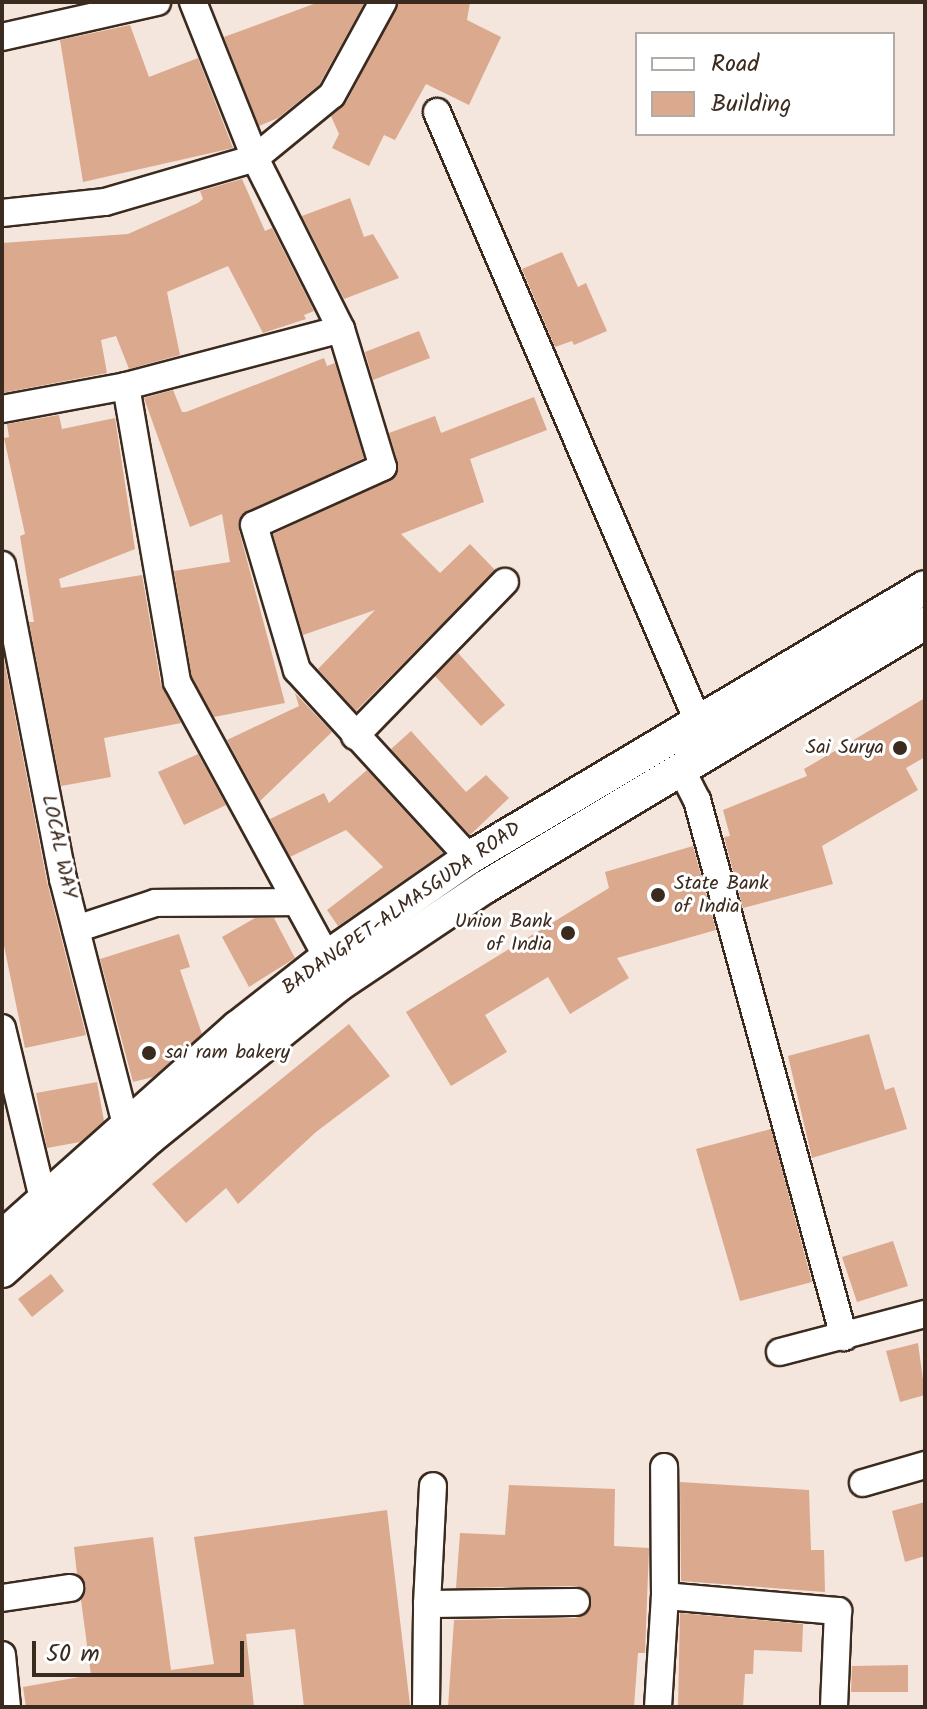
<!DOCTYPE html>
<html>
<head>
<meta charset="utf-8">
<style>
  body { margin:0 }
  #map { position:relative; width:927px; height:1709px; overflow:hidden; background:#f4e5dd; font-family:Kalam,sans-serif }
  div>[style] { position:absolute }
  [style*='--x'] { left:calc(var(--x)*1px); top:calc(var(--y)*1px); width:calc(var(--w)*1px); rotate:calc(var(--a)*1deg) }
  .building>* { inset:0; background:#dba98e }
  .roads { filter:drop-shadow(2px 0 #3b2a1e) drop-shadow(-2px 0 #3b2a1e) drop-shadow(0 2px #3b2a1e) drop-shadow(0 -2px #3b2a1e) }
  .minor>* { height:26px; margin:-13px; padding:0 13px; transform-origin:13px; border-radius:13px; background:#fff }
  .tertiary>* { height:32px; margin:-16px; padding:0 16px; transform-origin:16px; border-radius:16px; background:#fff }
  .dots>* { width:22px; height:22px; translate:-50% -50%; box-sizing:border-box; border:4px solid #fff; border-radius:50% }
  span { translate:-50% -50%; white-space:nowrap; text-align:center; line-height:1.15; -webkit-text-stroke:6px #fff; paint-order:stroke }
  .poi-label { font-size:20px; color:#3b2a1e }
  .right { translate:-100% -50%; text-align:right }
  .left { translate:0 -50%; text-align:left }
  .street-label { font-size:20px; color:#3b2a1e }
  .frame { position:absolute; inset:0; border:4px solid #3b2a1e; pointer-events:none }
  .legend { position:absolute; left:635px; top:32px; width:260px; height:104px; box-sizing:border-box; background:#fff; border:2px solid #b1aaa5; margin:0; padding:10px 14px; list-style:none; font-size:24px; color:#3b2a1e }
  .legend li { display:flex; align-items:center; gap:16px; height:40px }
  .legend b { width:40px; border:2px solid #b1aaa5 }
  .scale { position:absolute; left:32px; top:1641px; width:212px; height:36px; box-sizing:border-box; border:4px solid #3b2a1e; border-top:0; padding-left:10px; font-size:24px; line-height:28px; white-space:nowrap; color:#3b2a1e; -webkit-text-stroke:6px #fff; paint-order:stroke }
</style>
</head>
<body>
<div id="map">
  <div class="building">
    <div style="clip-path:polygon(319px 2px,365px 2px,319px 85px,278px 118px,259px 126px,224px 37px)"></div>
    <div style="clip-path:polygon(399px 2px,470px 2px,467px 20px,501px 37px,469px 105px,426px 84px,395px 140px,384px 135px,369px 166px,332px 148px,339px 134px,331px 116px,346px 103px)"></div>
    <div style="clip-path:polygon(130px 25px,149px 77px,198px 58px,233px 148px,83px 182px,60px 40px)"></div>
    <div style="clip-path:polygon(242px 179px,265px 231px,272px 228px,314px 311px,304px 315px,306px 319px,263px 333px,228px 266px,167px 292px,180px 355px,129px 369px,116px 336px,101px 340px,107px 373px,2px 393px,2px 243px,128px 234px,198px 203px,203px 199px,200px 191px)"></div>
    <div style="clip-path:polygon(350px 198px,364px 237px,373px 234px,399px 278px,344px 299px,302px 216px)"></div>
    <div style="clip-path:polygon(562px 252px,578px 287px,586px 283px,607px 331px,574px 345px,572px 341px,555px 347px,522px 269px)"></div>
    <div style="clip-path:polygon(419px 331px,430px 358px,373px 380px,365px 352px)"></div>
    <div style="clip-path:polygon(324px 358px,327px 366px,335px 363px,364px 458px,241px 516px,239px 530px,285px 703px,214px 717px,192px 677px,174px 571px,230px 562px,222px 514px,190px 527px,144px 398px,173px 390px,182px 412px,186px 412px)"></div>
    <div style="clip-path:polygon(534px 397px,547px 430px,470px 459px,484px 502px,401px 534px,440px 573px,470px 544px,495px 570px,356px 711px,318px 669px,375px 610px,303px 635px,273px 534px,395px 477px,398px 463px,389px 433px,435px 416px,441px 433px)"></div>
    <div style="clip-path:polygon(59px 415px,62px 429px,115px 418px,135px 549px,59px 579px,61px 588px,142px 575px,161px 685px,181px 723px,104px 738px,111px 777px,61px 786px,29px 622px,34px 622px,20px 536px,25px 534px,4px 438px,9px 437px,7px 424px)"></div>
    <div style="clip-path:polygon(2px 649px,47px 882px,86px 1035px,25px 1048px,2px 936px)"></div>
    <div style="clip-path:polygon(458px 653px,505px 705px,481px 726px,435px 676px)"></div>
    <div style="clip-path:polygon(295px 693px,332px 732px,260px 801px,227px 740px,299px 706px)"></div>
    <div style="clip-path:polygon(925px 698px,925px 757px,906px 768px,918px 790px,822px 846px,833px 884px,743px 908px,724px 837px,730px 836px,723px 810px,807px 776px,804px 769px)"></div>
    <div style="clip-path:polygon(411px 731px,466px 792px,486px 775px,509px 798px,470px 835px,391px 749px)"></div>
    <div style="clip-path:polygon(198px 754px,226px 805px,184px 825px,158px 772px)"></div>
    <div style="clip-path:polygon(367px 770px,443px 853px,338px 926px,327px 910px,383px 867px,346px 830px,290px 857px,270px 819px,324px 793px,329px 803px)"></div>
    <div style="clip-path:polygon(693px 846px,716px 930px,617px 958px,629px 978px,570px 1014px,548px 977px,485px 1015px,507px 1052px,451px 1086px,406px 1012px,609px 888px,605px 872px)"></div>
    <div style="clip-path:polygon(255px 918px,274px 918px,295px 958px,249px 987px,222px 937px)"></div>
    <div style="clip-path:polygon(179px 934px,190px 967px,180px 970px,202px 1034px,153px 1077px,133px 1082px,100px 959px)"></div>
    <div style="clip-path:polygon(349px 1024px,390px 1076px,316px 1132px,238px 1204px,226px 1188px,186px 1223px,152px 1184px)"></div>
    <div style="clip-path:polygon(869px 1034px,885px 1090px,894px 1087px,907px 1129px,812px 1158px,788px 1056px)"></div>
    <div style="clip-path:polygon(97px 1082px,104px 1121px,80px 1142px,47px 1148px,36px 1093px)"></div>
    <div style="clip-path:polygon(771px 1129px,812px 1282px,740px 1301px,696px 1149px)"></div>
    <div style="clip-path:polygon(893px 1241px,908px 1286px,857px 1302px,842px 1257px)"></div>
    <div style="clip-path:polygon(51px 1274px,64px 1291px,32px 1317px,18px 1299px)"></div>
    <div style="clip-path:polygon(918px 1343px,925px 1395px,900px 1402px,886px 1351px)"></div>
    <div style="clip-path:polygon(680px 1482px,809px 1490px,811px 1550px,824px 1550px,825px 1592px,681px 1581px)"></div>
    <div style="clip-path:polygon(509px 1485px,615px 1489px,614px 1546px,649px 1548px,645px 1653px,638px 1653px,634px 1707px,448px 1707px,454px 1620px,576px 1618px,590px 1609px,590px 1595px,577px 1586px,456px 1588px,460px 1533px,505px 1535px)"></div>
    <div style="clip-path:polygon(925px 1502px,925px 1556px,905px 1562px,892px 1511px)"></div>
    <div style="clip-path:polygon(387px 1510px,410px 1705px,304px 1707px,295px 1629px,246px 1634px,254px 1707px,26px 1707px,23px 1687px,91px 1675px,81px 1600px,86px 1586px,77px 1574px,74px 1547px,153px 1537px,171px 1670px,214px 1664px,194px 1537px)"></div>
    <div style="clip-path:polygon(680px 1613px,803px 1624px,802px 1652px,754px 1650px,753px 1674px,745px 1674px,743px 1707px,678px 1707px)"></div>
    <div style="clip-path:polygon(908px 1665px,908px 1692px,851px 1692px,852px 1666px)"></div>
  </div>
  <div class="roads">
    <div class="minor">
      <div style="--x:193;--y:2;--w:168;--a:68.3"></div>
      <div style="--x:255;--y:158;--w:191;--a:63.3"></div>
      <div style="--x:341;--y:329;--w:144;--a:73.1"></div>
      <div style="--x:383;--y:467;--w:141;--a:155.8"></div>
      <div style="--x:254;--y:525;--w:151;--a:73.5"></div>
      <div style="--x:297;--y:670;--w:255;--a:47.5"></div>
      <div style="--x:2;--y:37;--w:159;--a:-12.7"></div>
      <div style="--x:437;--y:112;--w:666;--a:66.82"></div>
      <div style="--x:2;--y:213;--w:104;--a:-6.1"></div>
      <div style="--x:105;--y:202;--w:156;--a:-16.3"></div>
      <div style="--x:255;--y:158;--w:99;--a:-39.3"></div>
      <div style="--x:332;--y:95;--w:106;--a:-61.3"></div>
      <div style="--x:126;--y:386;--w:300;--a:80.2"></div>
      <div style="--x:177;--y:682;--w:313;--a:61.4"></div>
      <div style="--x:2;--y:409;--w:126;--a:-10.5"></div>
      <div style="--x:126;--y:386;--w:222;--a:-14.8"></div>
      <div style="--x:2;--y:565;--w:320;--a:79"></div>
      <div style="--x:63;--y:879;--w:254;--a:75.6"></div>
      <div style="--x:355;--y:736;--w:215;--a:-45.8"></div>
      <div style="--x:681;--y:769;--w:35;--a:63"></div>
      <div style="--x:697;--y:800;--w:557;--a:74.69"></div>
      <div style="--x:76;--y:929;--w:83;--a:-18.2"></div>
      <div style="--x:155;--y:903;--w:141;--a:-0.4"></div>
      <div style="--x:2;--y:1028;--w:180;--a:76.5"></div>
      <div style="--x:780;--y:1352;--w:150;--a:-14.7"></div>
      <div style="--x:863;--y:1483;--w:65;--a:-16.2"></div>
      <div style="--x:665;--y:1596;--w:174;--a:5"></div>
      <div style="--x:838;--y:1611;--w:96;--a:92.4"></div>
      <div style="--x:2;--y:1598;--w:69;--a:-8.4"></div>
      <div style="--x:427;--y:1604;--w:118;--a:-87.1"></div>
      <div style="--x:2;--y:1655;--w:52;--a:84.5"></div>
      <div style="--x:426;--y:1707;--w:103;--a:-89.4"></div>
      <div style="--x:427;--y:1604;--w:149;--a:-0.8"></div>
      <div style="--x:658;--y:1707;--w:111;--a:-86.4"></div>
      <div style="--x:665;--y:1596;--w:129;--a:-90.4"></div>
    </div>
    <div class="tertiary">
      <div style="--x:2;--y:1237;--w:316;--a:-41.7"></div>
      <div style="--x:238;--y:1027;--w:113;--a:-38.2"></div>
      <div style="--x:327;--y:957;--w:173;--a:-34.9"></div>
      <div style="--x:469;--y:858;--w:530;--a:-30.72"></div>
      <div style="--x:2;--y:1271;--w:200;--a:-42"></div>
      <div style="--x:151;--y:1137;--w:243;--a:-39"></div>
      <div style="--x:340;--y:984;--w:174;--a:-33.8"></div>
      <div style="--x:485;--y:887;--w:513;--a:-30.96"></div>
    </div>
  </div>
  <div class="dots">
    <div style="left:900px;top:748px;background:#3b2a1e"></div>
    <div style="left:658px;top:895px;background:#3b2a1e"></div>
    <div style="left:568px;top:933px;background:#3b2a1e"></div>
    <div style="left:149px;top:1053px;background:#3b2a1e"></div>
  </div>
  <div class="poi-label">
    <span class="right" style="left:884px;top:748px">Sai Surya</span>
    <span class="left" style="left:674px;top:896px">State Bank<br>of India</span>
    <span class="right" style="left:552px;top:934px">Union Bank<br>of India</span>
    <span class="left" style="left:165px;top:1053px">sai ram bakery</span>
  </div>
  <div class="street-label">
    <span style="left:58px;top:847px;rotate:78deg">LOCAL WAY</span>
    <span style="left:402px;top:909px;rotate:-35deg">BADANGPET-ALMASGUDA ROAD</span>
  </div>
  <div class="frame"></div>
  <ul class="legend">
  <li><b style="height:10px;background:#fff"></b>Road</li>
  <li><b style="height:22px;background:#dba98e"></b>Building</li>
  </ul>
  <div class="scale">50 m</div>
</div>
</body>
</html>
